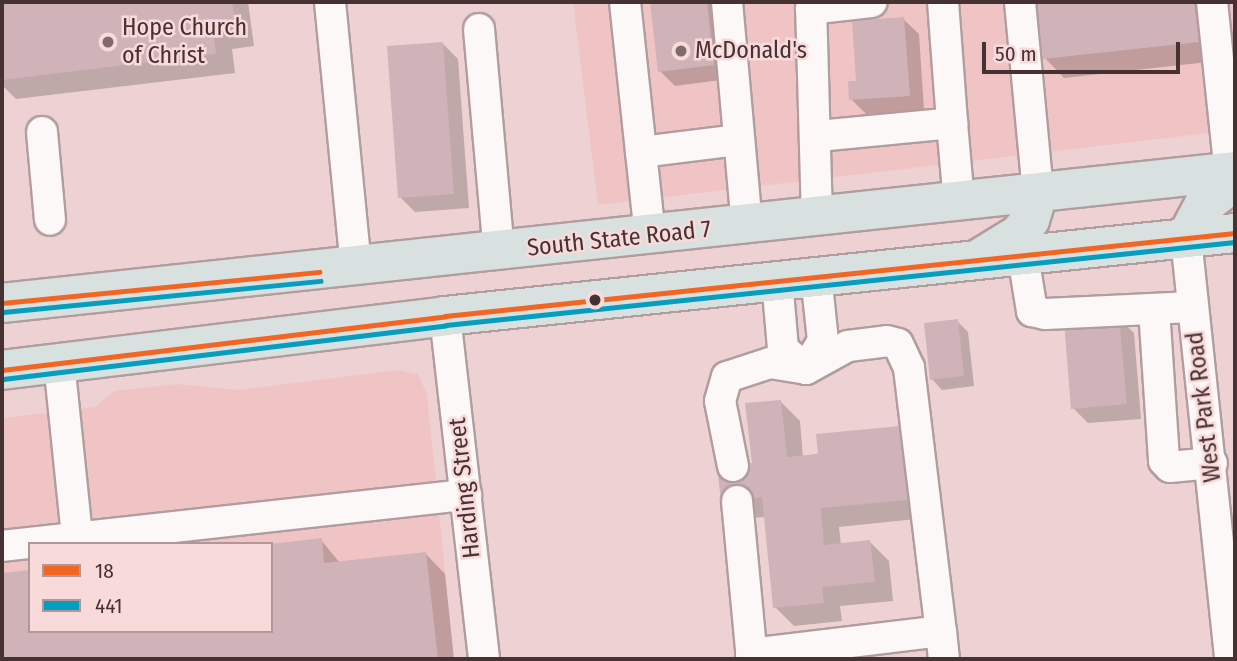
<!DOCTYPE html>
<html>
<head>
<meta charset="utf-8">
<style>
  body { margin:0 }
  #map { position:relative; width:1237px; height:661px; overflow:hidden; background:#eed2d3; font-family:"Fira Sans Condensed",sans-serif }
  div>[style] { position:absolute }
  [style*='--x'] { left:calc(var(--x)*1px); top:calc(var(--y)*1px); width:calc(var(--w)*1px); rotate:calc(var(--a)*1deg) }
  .built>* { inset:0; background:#f0c4c5 }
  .shadow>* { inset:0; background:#0003 }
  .building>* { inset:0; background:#d0b2b9 }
  .roads { filter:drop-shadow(2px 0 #b29d9e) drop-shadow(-2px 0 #b29d9e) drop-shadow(0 2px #b29d9e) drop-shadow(0 -2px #b29d9e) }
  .minor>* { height:30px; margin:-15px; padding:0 15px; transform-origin:15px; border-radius:15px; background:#fcf8f8 }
  .major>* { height:38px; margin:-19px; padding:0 19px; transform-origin:19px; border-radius:19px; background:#d9e0e0 }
  .bus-1>* { height:5px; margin:-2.5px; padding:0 2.5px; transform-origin:2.5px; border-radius:2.5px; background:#f26522 }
  .bus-2>* { height:5px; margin:-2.5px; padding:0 2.5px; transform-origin:2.5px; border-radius:2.5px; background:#079dbe }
  .dots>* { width:19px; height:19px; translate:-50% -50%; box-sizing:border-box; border:4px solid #f9dada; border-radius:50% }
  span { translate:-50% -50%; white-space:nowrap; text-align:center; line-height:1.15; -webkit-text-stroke:5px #f9dada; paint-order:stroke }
  .poi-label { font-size:24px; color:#463232 }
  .left { translate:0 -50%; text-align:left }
  .street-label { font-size:24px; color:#463232 }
  .frame { position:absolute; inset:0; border:4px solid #463232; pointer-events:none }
  .legend { position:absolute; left:28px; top:542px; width:245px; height:91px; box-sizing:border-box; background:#f9dada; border:2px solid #b19797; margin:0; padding:9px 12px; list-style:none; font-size:21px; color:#463232 }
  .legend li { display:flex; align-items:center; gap:14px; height:35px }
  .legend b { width:35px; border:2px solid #b19797 }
  .scale { position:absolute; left:982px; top:42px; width:198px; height:32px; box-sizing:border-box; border:4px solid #463232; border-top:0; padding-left:9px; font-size:21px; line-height:24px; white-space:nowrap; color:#463232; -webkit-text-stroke:5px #f9dada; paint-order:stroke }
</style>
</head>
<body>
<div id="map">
  <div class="built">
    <div style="clip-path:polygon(573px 2px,1235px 2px,1235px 130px,598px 205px)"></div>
    <div style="clip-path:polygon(evenodd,398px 370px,418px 374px,427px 394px,454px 659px,2px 659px,2px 418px,95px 407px,114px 391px,176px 384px,239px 390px,398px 370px,30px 544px,271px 544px,271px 631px,30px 631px,30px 544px)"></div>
  </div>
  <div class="shadow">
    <div style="clip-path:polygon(2px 2px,248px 2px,254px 46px,232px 49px,235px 73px,16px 99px,2px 85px)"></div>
    <div style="clip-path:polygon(652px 2px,720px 2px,729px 79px,675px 86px,660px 71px)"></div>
    <div style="clip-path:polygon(1038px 2px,1211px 2px,1217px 61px,1064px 78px,1045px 58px)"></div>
    <div style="clip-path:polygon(903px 19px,919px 34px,924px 110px,866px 114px,851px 99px,857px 82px)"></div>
    <div style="clip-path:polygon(443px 44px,458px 59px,469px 208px,415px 212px,400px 197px)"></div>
    <div style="clip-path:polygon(1118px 318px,1134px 333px,1141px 419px,1088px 423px,1073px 408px)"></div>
    <div style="clip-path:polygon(957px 321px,968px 332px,974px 386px,942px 390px,932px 379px)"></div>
    <div style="clip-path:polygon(780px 401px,800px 421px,803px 458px,900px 428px,919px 447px,926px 518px,839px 527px,841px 545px,870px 542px,889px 561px,893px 601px,840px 606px,842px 621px,794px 626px,775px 607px,765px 517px,741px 519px,753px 465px)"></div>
    <div style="clip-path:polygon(321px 540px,340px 563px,426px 554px,445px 574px,454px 659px,2px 659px,2px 574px,30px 571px,30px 631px,271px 631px)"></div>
  </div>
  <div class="building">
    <div style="clip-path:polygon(2px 2px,232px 2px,236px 27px,213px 30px,216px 54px,2px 80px)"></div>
    <div style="clip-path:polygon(650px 2px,707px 2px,714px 65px,658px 72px)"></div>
    <div style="clip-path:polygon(1037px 2px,1194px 2px,1199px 42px,1043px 59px)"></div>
    <div style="clip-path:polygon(904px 17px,910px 96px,849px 100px,848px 81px,856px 81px,852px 21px)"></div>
    <div style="clip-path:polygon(443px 42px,454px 194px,398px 198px,387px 46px)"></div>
    <div style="clip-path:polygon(1119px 316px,1127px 404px,1071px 409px,1064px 321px)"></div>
    <div style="clip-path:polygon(958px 319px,964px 376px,930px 380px,924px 323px)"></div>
    <div style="clip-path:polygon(781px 400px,787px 457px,818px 454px,816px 434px,900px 426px,908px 500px,821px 508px,824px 545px,870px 540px,875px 582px,822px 587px,824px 603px,773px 608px,762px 497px,721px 501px,717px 467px,752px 463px,745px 403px)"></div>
    <div style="clip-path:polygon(322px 538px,324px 563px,426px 552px,438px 659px,2px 659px,2px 573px,30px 570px,30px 631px,271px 631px,271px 544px)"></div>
  </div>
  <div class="roads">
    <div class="minor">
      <div style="--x:330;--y:2;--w:267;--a:84.4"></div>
      <div style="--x:625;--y:2;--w:235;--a:83.9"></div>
      <div style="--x:727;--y:2;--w:225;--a:84.9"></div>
      <div style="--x:943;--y:2;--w:121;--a:85.7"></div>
      <div style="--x:1020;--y:2;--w:193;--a:84.6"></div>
      <div style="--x:1212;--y:2;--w:171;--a:84"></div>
      <div style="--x:479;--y:29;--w:224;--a:84.9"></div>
      <div style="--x:42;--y:132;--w:88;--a:84.8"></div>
      <div style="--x:818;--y:136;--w:135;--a:-5.5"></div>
      <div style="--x:952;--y:123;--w:80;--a:85"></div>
      <div style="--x:641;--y:152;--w:98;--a:-7.1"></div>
      <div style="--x:817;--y:219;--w:210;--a:-91.6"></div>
      <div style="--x:811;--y:9;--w:61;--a:-6.5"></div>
      <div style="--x:1186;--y:238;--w:423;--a:84"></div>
      <div style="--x:1230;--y:659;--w:5;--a:0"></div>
      <div style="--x:1023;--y:256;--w:56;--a:80.7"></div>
      <div style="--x:1032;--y:311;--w:13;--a:13"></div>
      <div style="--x:1045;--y:314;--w:148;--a:-2.7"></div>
      <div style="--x:777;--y:280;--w:69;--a:85"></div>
      <div style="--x:783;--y:349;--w:30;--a:41"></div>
      <div style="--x:806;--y:369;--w:33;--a:-59"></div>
      <div style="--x:823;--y:341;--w:65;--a:-96.1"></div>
      <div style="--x:1154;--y:309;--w:152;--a:86.2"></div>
      <div style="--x:1164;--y:461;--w:8;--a:45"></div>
      <div style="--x:1170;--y:467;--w:42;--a:-5.4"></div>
      <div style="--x:445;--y:316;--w:345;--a:83.5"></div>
      <div style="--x:59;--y:362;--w:176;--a:84.1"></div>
      <div style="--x:733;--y:466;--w:66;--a:-101.3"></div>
      <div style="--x:720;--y:401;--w:25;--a:-74"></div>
      <div style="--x:727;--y:377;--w:45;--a:-18"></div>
      <div style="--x:770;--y:363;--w:36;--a:9"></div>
      <div style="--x:806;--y:369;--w:48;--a:-28.7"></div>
      <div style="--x:848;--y:346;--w:39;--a:-7"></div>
      <div style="--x:887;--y:341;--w:11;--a:15"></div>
      <div style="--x:898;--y:344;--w:26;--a:65"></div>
      <div style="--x:909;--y:368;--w:265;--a:83.1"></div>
      <div style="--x:737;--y:501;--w:159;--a:84.6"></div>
      <div style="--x:2;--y:546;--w:467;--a:-6.3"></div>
      <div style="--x:751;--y:654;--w:191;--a:-6.9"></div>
      <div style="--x:941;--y:631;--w:28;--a:84"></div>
    </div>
    <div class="major">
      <div style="--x:1186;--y:238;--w:36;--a:-62"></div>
      <div style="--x:1203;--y:206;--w:41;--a:-38"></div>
      <div style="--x:980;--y:258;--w:46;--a:-31.6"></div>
      <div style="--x:1019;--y:234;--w:18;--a:-52"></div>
      <div style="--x:1030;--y:220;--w:27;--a:-73"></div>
      <div style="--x:2;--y:303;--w:1240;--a:-6.11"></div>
      <div style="--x:2;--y:370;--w:446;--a:-6.9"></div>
      <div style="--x:445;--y:316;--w:794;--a:-6"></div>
    </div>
  </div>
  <div class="bus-1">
    <div style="--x:2;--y:303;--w:319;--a:-5.6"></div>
    <div style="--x:2;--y:370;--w:446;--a:-6.9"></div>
    <div style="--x:445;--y:316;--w:794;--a:-6"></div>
  </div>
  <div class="bus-2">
    <div style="--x:3;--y:312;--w:319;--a:-5.6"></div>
    <div style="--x:3;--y:379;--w:446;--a:-6.9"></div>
    <div style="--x:446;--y:325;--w:793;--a:-6.01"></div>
  </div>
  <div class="dots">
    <div style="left:108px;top:42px;background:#816a6a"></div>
    <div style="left:681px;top:51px;background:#816a6a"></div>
    <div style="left:595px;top:300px;background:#463232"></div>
  </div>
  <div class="poi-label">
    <span class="left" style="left:122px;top:42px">Hope Church<br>of Christ</span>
    <span class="left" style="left:695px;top:51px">McDonald's</span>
  </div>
  <div class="street-label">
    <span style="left:619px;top:239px;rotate:-6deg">South State Road 7</span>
    <span style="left:1204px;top:407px;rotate:-97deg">West Park Road</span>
    <span style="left:465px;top:488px;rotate:-96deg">Harding Street</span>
  </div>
  <div class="frame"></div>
  <ul class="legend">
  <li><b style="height:9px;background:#f26522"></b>18</li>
  <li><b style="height:9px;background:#079dbe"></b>441</li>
  </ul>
  <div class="scale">50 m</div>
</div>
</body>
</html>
